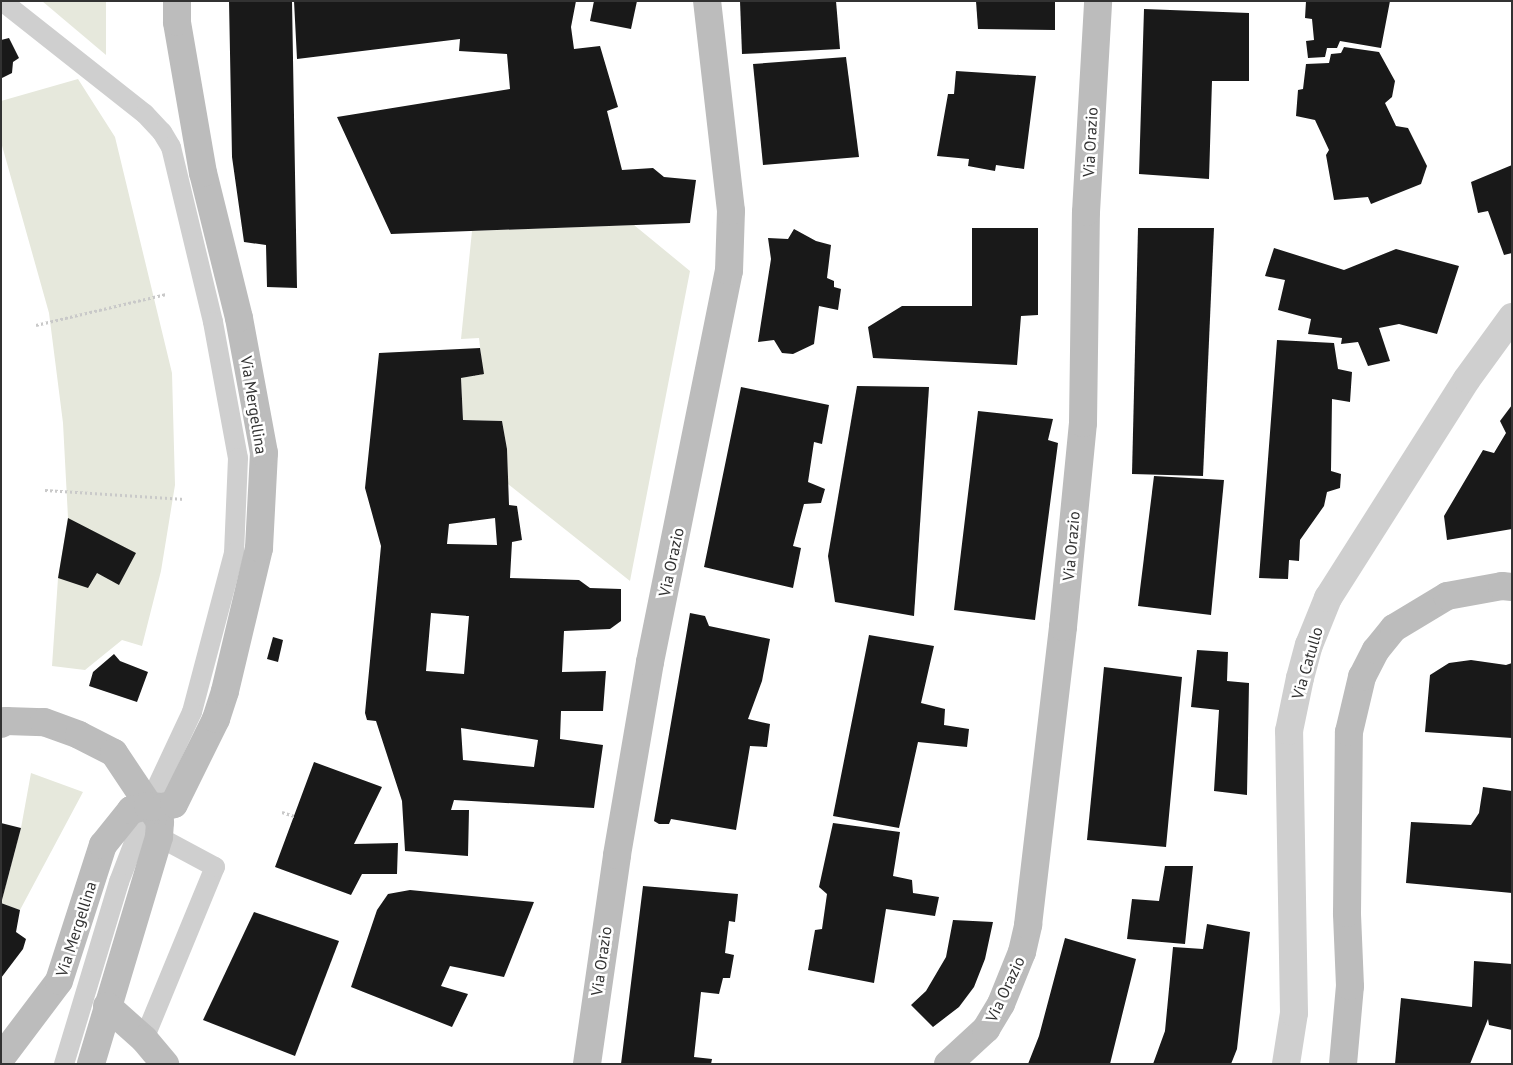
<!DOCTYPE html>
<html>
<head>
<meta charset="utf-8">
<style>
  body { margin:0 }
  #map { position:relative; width:1513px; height:1065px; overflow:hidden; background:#fff; font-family:"PT Sans",sans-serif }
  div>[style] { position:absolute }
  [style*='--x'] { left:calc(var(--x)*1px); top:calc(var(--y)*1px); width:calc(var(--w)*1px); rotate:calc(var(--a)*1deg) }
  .green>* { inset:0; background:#e6e8dc }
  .building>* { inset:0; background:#191919 }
  .path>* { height:3px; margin-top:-1.5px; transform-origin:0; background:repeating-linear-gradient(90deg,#c9c9c9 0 2.5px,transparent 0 5px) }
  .lane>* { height:20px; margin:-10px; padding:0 10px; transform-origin:10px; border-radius:10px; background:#cfcfcf }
  .street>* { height:28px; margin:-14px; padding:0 14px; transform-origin:14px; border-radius:14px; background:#cfcfcf }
  .secondary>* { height:28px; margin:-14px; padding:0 14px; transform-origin:14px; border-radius:14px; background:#bcbcbc }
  span { translate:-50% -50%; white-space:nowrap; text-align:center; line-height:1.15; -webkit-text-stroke:5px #fff; paint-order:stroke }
  .street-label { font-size:16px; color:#323232 }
  .frame { position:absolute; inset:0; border:2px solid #323232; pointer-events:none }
</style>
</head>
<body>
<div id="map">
  <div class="green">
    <div style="clip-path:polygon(42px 1px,106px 1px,106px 55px)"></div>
    <div style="clip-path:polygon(78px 79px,115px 137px,172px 373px,175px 485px,161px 571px,142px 646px,122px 640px,85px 670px,52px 666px,58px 578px,68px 518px,63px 423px,49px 313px,1px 142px,1px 101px)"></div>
    <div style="clip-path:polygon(634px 225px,690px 271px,630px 581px,508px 484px,507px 449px,502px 421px,463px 420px,461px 378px,483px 374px,479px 338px,461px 339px,472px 231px)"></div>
    <div style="clip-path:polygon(31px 773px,83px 792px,20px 910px,1px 903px,21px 828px)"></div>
  </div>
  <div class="building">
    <div style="clip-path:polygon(229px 1px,292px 1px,297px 288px,267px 287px,266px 245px,244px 242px,232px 157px)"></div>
    <div style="clip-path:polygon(294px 1px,576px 1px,571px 27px,574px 49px,600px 46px,618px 107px,607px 111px,622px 170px,653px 168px,664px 177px,696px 180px,690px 223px,391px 234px,337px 117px,510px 89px,507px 54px,459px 51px,460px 39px,297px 59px)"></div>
    <div style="clip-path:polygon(594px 1px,637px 1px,631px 29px,590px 21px)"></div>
    <div style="clip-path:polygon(740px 1px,836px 1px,840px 49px,742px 54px)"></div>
    <div style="clip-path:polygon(976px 1px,1055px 1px,1055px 30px,978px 29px)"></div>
    <div style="clip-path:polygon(1306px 1px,1390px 1px,1381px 48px,1340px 41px,1337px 48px,1327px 48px,1325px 57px,1308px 58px,1306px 41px,1314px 40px,1312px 19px,1305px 18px)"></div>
    <div style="clip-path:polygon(1144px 9px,1249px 13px,1249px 81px,1212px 81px,1209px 179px,1139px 174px)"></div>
    <div style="clip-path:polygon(9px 38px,19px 58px,13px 62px,12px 73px,2px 78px,1px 40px)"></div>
    <div style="clip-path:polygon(1344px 47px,1379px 52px,1395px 81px,1392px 97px,1385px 103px,1396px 126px,1408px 128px,1427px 166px,1421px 184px,1371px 204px,1368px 197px,1334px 200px,1326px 155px,1329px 150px,1315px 120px,1296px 116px,1298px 90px,1303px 89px,1306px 64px,1329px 63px,1331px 54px,1341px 53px)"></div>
    <div style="clip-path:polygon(846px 57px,859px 157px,763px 165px,753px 64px)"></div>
    <div style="clip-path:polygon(956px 71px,1036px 76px,1024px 169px,996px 165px,995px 171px,968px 166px,969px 159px,937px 156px,948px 94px,954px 94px)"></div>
    <div style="clip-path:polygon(1512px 165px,1512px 253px,1504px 255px,1488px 211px,1478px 213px,1471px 182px)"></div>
    <div style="clip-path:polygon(972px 228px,1038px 228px,1038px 315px,1021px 316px,1017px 365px,873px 358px,868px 327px,902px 306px,972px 306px)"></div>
    <div style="clip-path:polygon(1138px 228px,1214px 228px,1203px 476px,1132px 474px)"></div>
    <div style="clip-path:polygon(794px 229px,816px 241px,831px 245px,827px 278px,834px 281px,834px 287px,841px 289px,838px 310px,819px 306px,814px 344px,793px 354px,782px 353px,774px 340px,758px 342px,771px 259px,768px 238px,788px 239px)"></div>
    <div style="clip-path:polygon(1274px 248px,1344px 270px,1396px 249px,1459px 266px,1437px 334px,1399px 324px,1379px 328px,1390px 361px,1368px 366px,1358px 342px,1341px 344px,1342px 338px,1308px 334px,1311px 319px,1278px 310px,1285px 280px,1265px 276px)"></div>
    <div style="clip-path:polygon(1277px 340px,1334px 343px,1338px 369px,1352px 372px,1350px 402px,1332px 399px,1331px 471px,1341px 474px,1340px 488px,1327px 492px,1324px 506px,1300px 540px,1299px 561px,1289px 560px,1288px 579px,1259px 578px)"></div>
    <div style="clip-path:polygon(evenodd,480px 348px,484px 374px,461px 378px,463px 420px,502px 421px,507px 449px,509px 505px,517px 506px,522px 540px,512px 542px,510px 578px,579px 580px,590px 588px,621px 589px,621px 621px,610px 629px,564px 631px,562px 672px,606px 671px,603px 711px,561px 711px,560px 739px,603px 745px,594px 808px,454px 800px,451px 810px,469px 810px,468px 856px,405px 851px,402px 801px,376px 721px,367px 720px,365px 713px,381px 546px,365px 488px,379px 353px,480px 348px,495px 518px,497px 545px,447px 544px,449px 524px,495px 518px,480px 348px,431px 613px,469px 616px,464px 674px,426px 671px,431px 613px,480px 348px,461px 728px,538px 740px,534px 767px,463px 760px,461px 728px)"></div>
    <div style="clip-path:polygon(857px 386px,929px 387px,914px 616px,835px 602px,828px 556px)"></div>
    <div style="clip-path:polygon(741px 387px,829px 405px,822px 444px,814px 442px,808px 482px,825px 489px,821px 503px,804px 504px,793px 546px,801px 548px,793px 588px,704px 567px)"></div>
    <div style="clip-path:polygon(1512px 405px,1512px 529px,1447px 540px,1444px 516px,1483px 450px,1494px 453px,1506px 433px,1500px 421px)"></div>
    <div style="clip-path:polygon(978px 411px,1053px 419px,1048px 440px,1058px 443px,1035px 620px,954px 610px)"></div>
    <div style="clip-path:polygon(1154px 476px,1224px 480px,1211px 615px,1138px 606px)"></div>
    <div style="clip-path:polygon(68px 518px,136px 553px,119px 585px,97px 573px,88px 588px,58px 578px)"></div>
    <div style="clip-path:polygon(690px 613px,705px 616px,709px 626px,770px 639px,762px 681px,748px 719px,770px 724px,767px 747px,750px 746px,736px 830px,671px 819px,669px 824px,659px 824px,654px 821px)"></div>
    <div style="clip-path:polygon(869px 635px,934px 646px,921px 703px,945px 709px,944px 725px,969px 729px,967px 747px,918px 742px,899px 828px,833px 816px)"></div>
    <div style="clip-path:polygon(273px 637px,283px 640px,278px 662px,267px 659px)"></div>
    <div style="clip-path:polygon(1197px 650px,1228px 652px,1227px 681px,1249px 683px,1247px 795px,1214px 791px,1219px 710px,1191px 707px)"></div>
    <div style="clip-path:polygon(114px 654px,120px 661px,148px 672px,137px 702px,89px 686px,93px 672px)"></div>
    <div style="clip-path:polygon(1471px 660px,1506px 665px,1512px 663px,1512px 738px,1425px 732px,1430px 675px,1449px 663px)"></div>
    <div style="clip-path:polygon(1104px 667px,1182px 677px,1166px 847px,1087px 840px)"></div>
    <div style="clip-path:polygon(314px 762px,382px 787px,354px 844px,398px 843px,397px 874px,362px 874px,351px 895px,275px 867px)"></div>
    <div style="clip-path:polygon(1483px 787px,1512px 791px,1512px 893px,1406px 883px,1411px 822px,1471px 825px,1479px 813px)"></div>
    <div style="clip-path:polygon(1px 823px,21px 828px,2px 900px,1px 900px)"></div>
    <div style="clip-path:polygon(833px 823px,900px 832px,893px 876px,912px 880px,913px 893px,939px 897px,935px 916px,886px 909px,874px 983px,808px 970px,815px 930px,822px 929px,827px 894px,819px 887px)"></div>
    <div style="clip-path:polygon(1165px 866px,1193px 866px,1185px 944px,1127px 939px,1132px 899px,1159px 901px)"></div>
    <div style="clip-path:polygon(643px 886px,738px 894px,735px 922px,729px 921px,725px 953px,734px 955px,730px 978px,723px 978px,719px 994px,701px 992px,694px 1057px,712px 1059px,711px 1064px,621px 1064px)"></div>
    <div style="clip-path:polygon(410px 890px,534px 902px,504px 977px,450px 966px,441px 986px,468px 994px,452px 1027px,351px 987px,377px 910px,388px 894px)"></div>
    <div style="clip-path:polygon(1px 903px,20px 910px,16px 932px,26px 939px,23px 949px,1px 978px)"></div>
    <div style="clip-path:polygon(254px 912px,339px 941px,295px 1056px,203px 1020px)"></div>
    <div style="clip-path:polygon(953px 920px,993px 922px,985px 959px,974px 987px,959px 1007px,933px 1027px,911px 1005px,926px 991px,946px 957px)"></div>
    <div style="clip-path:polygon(1207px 924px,1250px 932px,1237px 1049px,1231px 1064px,1153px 1064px,1165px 1031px,1173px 947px,1203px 949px)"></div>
    <div style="clip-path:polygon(1065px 938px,1136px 959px,1110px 1064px,1028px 1064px,1039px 1036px)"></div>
    <div style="clip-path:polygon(1474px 961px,1512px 964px,1512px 1030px,1489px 1025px,1488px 1019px,1470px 1064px,1395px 1064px,1401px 998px,1472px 1007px)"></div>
  </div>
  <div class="path">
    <div style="--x:36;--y:325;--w:134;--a:-13.4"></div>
    <div style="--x:45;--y:490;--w:140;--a:3.7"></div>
    <div style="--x:282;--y:812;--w:13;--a:18"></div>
  </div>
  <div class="lane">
    <div style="--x:2;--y:1;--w:182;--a:38.3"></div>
    <div style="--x:145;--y:114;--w:25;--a:47"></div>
    <div style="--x:162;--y:132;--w:17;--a:59"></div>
    <div style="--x:171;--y:147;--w:180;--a:76.5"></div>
    <div style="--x:213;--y:322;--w:138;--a:79.6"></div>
    <div style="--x:238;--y:458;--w:95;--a:92.4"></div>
    <div style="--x:234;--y:553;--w:164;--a:104.8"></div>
    <div style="--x:192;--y:712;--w:104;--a:115.1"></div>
    <div style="--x:148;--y:806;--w:81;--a:110.9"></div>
    <div style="--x:119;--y:882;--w:190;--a:106.8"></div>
    <div style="--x:144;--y:1039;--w:186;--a:-67.6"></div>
    <div style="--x:215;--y:867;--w:64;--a:-151.8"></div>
  </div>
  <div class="street">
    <div style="--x:1286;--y:1064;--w:52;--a:-81.1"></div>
    <div style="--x:1294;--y:1013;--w:282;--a:-91"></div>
    <div style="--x:1289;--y:731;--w:54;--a:-78.3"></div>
    <div style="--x:1300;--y:678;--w:34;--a:-75"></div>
    <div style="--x:1309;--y:645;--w:51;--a:-68"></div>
    <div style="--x:1328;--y:598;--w:259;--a:-57.6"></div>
    <div style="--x:1467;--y:379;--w:77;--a:-54"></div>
  </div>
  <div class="secondary">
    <div style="--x:1;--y:724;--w:6;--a:-31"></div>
    <div style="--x:6;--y:721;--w:38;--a:2"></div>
    <div style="--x:44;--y:722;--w:37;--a:20"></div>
    <div style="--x:79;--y:735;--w:39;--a:27"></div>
    <div style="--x:114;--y:753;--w:83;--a:56.3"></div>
    <div style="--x:160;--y:822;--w:15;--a:94"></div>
    <div style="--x:159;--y:837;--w:237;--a:106.7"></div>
    <div style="--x:107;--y:1006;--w:50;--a:41.7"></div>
    <div style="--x:144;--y:1039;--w:33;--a:50"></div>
    <div style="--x:1;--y:1058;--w:96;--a:-53"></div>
    <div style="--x:59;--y:981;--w:143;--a:-72.1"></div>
    <div style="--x:103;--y:845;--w:45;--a:-51.3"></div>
    <div style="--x:131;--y:810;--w:17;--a:-13"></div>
    <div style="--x:148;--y:806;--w:15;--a:4"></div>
    <div style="--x:163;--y:807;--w:11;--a:-15"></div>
    <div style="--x:174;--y:804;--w:95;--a:-63.7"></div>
    <div style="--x:216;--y:719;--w:29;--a:-72"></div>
    <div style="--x:225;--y:691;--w:147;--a:-76.6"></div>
    <div style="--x:259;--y:548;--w:95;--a:-87"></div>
    <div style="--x:264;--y:453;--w:137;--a:-100.5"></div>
    <div style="--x:239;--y:318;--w:149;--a:-103.9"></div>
    <div style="--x:203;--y:173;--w:153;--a:-99.8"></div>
    <div style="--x:177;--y:22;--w:21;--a:-90"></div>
    <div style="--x:587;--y:1064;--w:211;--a:-81.8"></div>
    <div style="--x:617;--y:855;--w:196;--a:-80.3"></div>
    <div style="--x:650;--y:662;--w:399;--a:-78.6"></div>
    <div style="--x:729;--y:271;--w:60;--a:-88.1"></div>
    <div style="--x:731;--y:211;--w:211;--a:-96.5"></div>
    <div style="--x:948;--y:1064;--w:52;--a:-42.6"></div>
    <div style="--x:986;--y:1029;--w:29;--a:-59"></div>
    <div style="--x:1001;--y:1004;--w:56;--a:-68"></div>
    <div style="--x:1022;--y:952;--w:28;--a:-77"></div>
    <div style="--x:1028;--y:925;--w:300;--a:-83.3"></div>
    <div style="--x:1063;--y:627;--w:205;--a:-84.4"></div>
    <div style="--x:1083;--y:423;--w:211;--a:-89.2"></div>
    <div style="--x:1086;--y:212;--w:211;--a:-86.7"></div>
    <div style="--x:1343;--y:1064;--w:78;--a:-84.9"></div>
    <div style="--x:1350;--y:986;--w:73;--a:-92.4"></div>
    <div style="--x:1347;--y:913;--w:181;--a:-89.4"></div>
    <div style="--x:1349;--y:732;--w:57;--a:-76.7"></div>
    <div style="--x:1362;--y:677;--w:30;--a:-63"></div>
    <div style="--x:1376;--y:650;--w:28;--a:-51"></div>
    <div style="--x:1394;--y:628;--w:62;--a:-31.1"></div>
    <div style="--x:1447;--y:596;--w:56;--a:-10.3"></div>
    <div style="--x:1502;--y:586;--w:10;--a:6"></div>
  </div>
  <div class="street-label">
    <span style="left:1090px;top:142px;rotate:-87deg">Via Orazio</span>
    <span style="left:254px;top:405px;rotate:81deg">Via Mergellina</span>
    <span style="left:1071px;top:546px;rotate:-85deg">Via Orazio</span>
    <span style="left:671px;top:562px;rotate:-78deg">Via Orazio</span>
    <span style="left:1307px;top:663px;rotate:-74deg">Via Catullo</span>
    <span style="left:76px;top:929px;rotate:-72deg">Via Mergellina</span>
    <span style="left:601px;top:961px;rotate:-82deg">Via Orazio</span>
    <span style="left:1005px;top:989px;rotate:-65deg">Via Orazio</span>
  </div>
  <div class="frame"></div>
</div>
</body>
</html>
